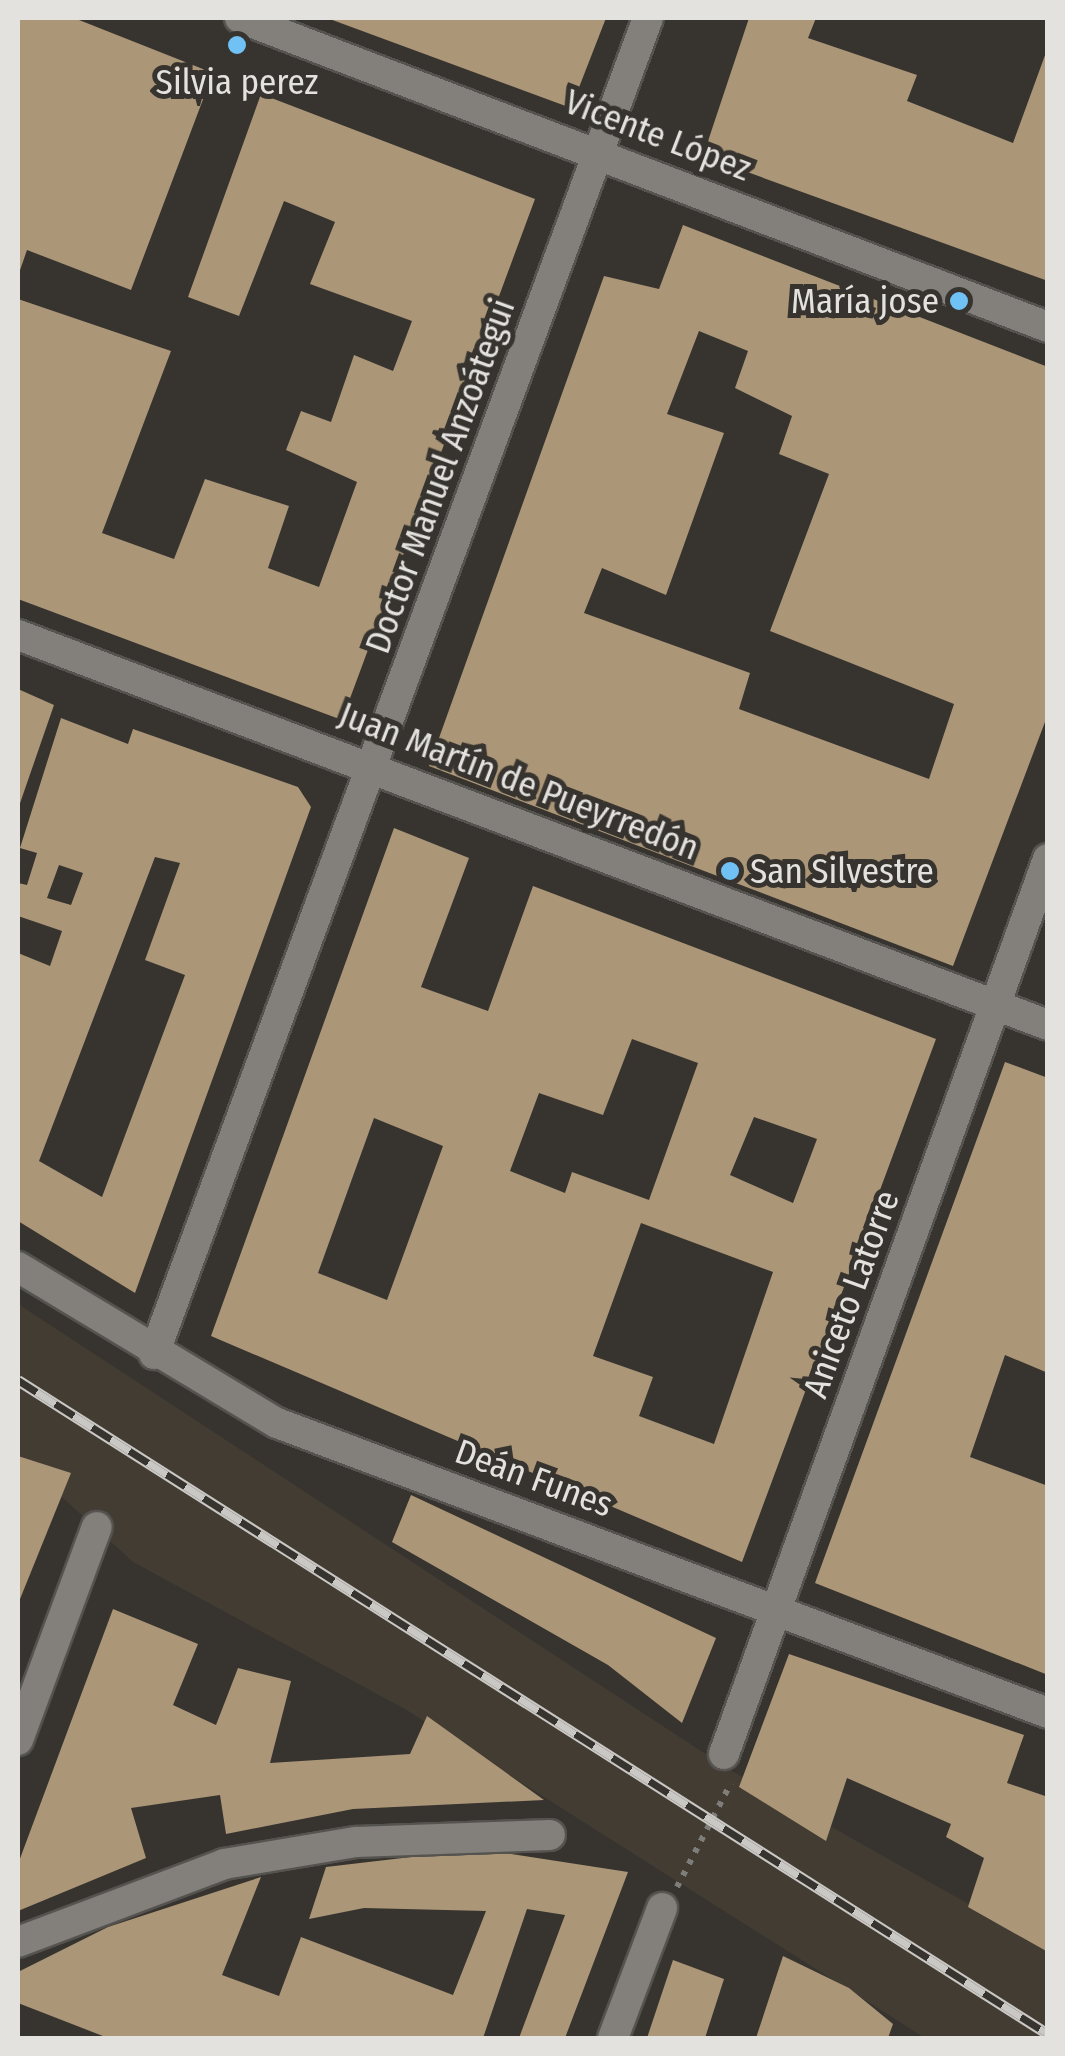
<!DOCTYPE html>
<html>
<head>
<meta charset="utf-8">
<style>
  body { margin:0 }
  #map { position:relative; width:1065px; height:2056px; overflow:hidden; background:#37342f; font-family:"Fira Sans Condensed",sans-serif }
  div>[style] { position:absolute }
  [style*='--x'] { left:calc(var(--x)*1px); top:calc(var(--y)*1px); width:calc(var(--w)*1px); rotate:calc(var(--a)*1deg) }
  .built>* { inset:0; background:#433c33 }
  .building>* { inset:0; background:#ab9678 }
  .path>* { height:6px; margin-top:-3px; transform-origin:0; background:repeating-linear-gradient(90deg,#7f7d79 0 5px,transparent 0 13px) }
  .roads { filter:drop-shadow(2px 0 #55534f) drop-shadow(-2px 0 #55534f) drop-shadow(0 2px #55534f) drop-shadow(0 -2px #55534f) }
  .minor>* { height:30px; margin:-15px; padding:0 15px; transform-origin:15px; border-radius:15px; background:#83807b }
  .rail>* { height:11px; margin-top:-5.5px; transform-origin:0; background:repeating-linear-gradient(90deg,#37342f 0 22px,#cac8c5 0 44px); box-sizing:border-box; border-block:2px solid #cac8c5 }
  .dots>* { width:28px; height:28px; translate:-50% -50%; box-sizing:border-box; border:5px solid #37342f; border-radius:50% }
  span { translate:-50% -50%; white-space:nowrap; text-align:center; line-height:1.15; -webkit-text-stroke:10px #37342f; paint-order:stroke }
  .poi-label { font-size:35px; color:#e4e2df }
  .right { translate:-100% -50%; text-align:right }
  .left { translate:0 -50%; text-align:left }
  .street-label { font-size:35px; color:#e4e2df }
  .frame { position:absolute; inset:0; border:20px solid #e4e2df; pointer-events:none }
</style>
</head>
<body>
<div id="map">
  <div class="built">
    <div style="clip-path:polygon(18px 1304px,730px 1770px,1047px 1948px,1047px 2038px,925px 2038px,405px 1709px,133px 1562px,50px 1486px,18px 1470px)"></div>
  </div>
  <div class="building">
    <div style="clip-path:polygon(18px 18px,74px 18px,213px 73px,131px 290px,27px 250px,18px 276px)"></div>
    <div style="clip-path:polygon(327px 18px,606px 18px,571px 108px)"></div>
    <div style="clip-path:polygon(749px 18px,816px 18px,808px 38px,917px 75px,907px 101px,1013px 143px,1048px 47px,1048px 281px,703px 156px)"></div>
    <div style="clip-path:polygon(261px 94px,535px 199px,342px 720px,18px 599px,18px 299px,171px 351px,102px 533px,174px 559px,205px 479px,289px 506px,268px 568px,319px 587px,357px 482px,286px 450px,301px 411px,331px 422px,354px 355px,393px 371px,412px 321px,310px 284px,335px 222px,284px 201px,239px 316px,188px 297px)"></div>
    <div style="clip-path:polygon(evenodd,683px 225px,1048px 367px,1048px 714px,953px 966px,429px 766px,604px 276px,659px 289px,683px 225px,699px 331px,748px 351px,735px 388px,792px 416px,779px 454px,829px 474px,770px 631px,954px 704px,929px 779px,739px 709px,750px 673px,584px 613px,602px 568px,666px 595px,724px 433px,667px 414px,699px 331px)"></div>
    <div style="clip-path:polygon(18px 689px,54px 705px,18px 809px)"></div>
    <div style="clip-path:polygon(evenodd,61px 718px,128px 744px,133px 729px,298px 787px,311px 807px,135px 1293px,18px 1221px,18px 953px,50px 966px,62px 931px,18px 916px,18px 883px,27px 885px,37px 853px,20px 848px,61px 718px,155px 857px,180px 863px,145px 960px,185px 975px,102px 1197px,39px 1161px,155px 857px,61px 718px,59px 865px,83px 873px,71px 905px,47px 898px,59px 865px)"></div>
    <div style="clip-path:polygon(evenodd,394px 828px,469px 858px,421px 987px,488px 1011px,533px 886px,936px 1039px,742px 1562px,211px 1336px,394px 828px,632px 1039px,698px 1063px,649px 1200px,572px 1172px,565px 1193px,510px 1171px,539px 1093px,603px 1115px,632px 1039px,394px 828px,754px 1117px,817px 1139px,793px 1203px,730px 1175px,754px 1117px,394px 828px,374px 1118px,443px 1146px,387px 1300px,318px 1273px,374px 1118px,394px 828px,641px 1223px,773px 1272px,714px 1444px,639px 1416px,653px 1377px,593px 1356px,641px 1223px)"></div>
    <div style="clip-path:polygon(1005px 1062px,1048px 1078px,1048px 1373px,1005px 1355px,970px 1457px,1048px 1486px,1048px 1675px,815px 1583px)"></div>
    <div style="clip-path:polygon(18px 1456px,71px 1473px,18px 1604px)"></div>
    <div style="clip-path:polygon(411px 1495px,716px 1638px,682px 1723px,608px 1665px,392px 1542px)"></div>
    <div style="clip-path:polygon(113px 1609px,198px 1644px,173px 1705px,216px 1725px,238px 1668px,291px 1681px,270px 1763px,410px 1754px,427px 1716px,544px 1800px,353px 1809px,226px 1834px,220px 1795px,131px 1808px,146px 1858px,18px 1911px,18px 1864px)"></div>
    <div style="clip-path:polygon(789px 1654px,1024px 1735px,1007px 1783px,1048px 1797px,1048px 1952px,968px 1907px,984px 1858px,946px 1837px,951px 1824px,847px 1778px,826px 1841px,739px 1787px)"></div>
    <div style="clip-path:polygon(479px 1849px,628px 1872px,565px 2038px,519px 2038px,565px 1915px,527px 1909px,483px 2038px,108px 2038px,18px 2003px,18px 1972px,108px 1927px,261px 1877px,222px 1975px,279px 1996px,301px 1937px,453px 1995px,486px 1911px,364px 1908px,309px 1919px,326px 1867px)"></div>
    <div style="clip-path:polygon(783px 1956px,849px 1988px,893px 2024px,888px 2038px,756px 2038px)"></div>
    <div style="clip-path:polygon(673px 1960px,724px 1979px,705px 2038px,647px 2038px)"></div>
  </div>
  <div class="path">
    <div style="--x:677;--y:1887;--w:117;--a:-62.6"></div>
  </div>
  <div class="roads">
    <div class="minor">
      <div style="--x:240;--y:18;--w:865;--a:20.93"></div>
      <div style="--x:18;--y:635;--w:1101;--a:20.74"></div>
      <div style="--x:18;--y:1267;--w:302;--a:31.1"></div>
      <div style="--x:277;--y:1423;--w:824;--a:20.61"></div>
      <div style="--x:154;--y:1354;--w:1424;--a:-69.71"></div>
      <div style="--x:18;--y:1740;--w:227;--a:-69.7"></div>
      <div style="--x:724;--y:1754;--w:952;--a:-70.1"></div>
      <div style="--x:18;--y:1942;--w:220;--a:-20.7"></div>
      <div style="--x:224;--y:1864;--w:134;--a:-9.5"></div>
      <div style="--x:356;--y:1842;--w:194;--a:-2.1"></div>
      <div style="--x:613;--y:2038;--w:139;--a:-69.3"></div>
    </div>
  </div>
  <div class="rail">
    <div style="--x:18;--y:1380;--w:1220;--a:32.41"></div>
  </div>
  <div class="dots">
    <div style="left:237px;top:45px;background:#70c1f4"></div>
    <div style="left:959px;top:301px;background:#70c1f4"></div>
    <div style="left:730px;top:871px;background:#70c1f4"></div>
  </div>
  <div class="poi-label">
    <span style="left:237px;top:82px">Silvia perez</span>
    <span class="right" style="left:939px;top:301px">María jose</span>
    <span class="left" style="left:750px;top:871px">San Silvestre</span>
  </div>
  <div class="street-label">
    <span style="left:658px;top:135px;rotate:21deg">Vicente López</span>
    <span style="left:440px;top:476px;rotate:-70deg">Doctor Manuel Anzoátegui</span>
    <span style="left:519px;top:781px;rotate:21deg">Juan Martín de Pueyrredón</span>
    <span style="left:851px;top:1294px;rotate:-70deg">Aniceto Latorre</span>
    <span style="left:534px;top:1478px;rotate:20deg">Deán Funes</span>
  </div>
  <div class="frame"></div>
</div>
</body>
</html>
